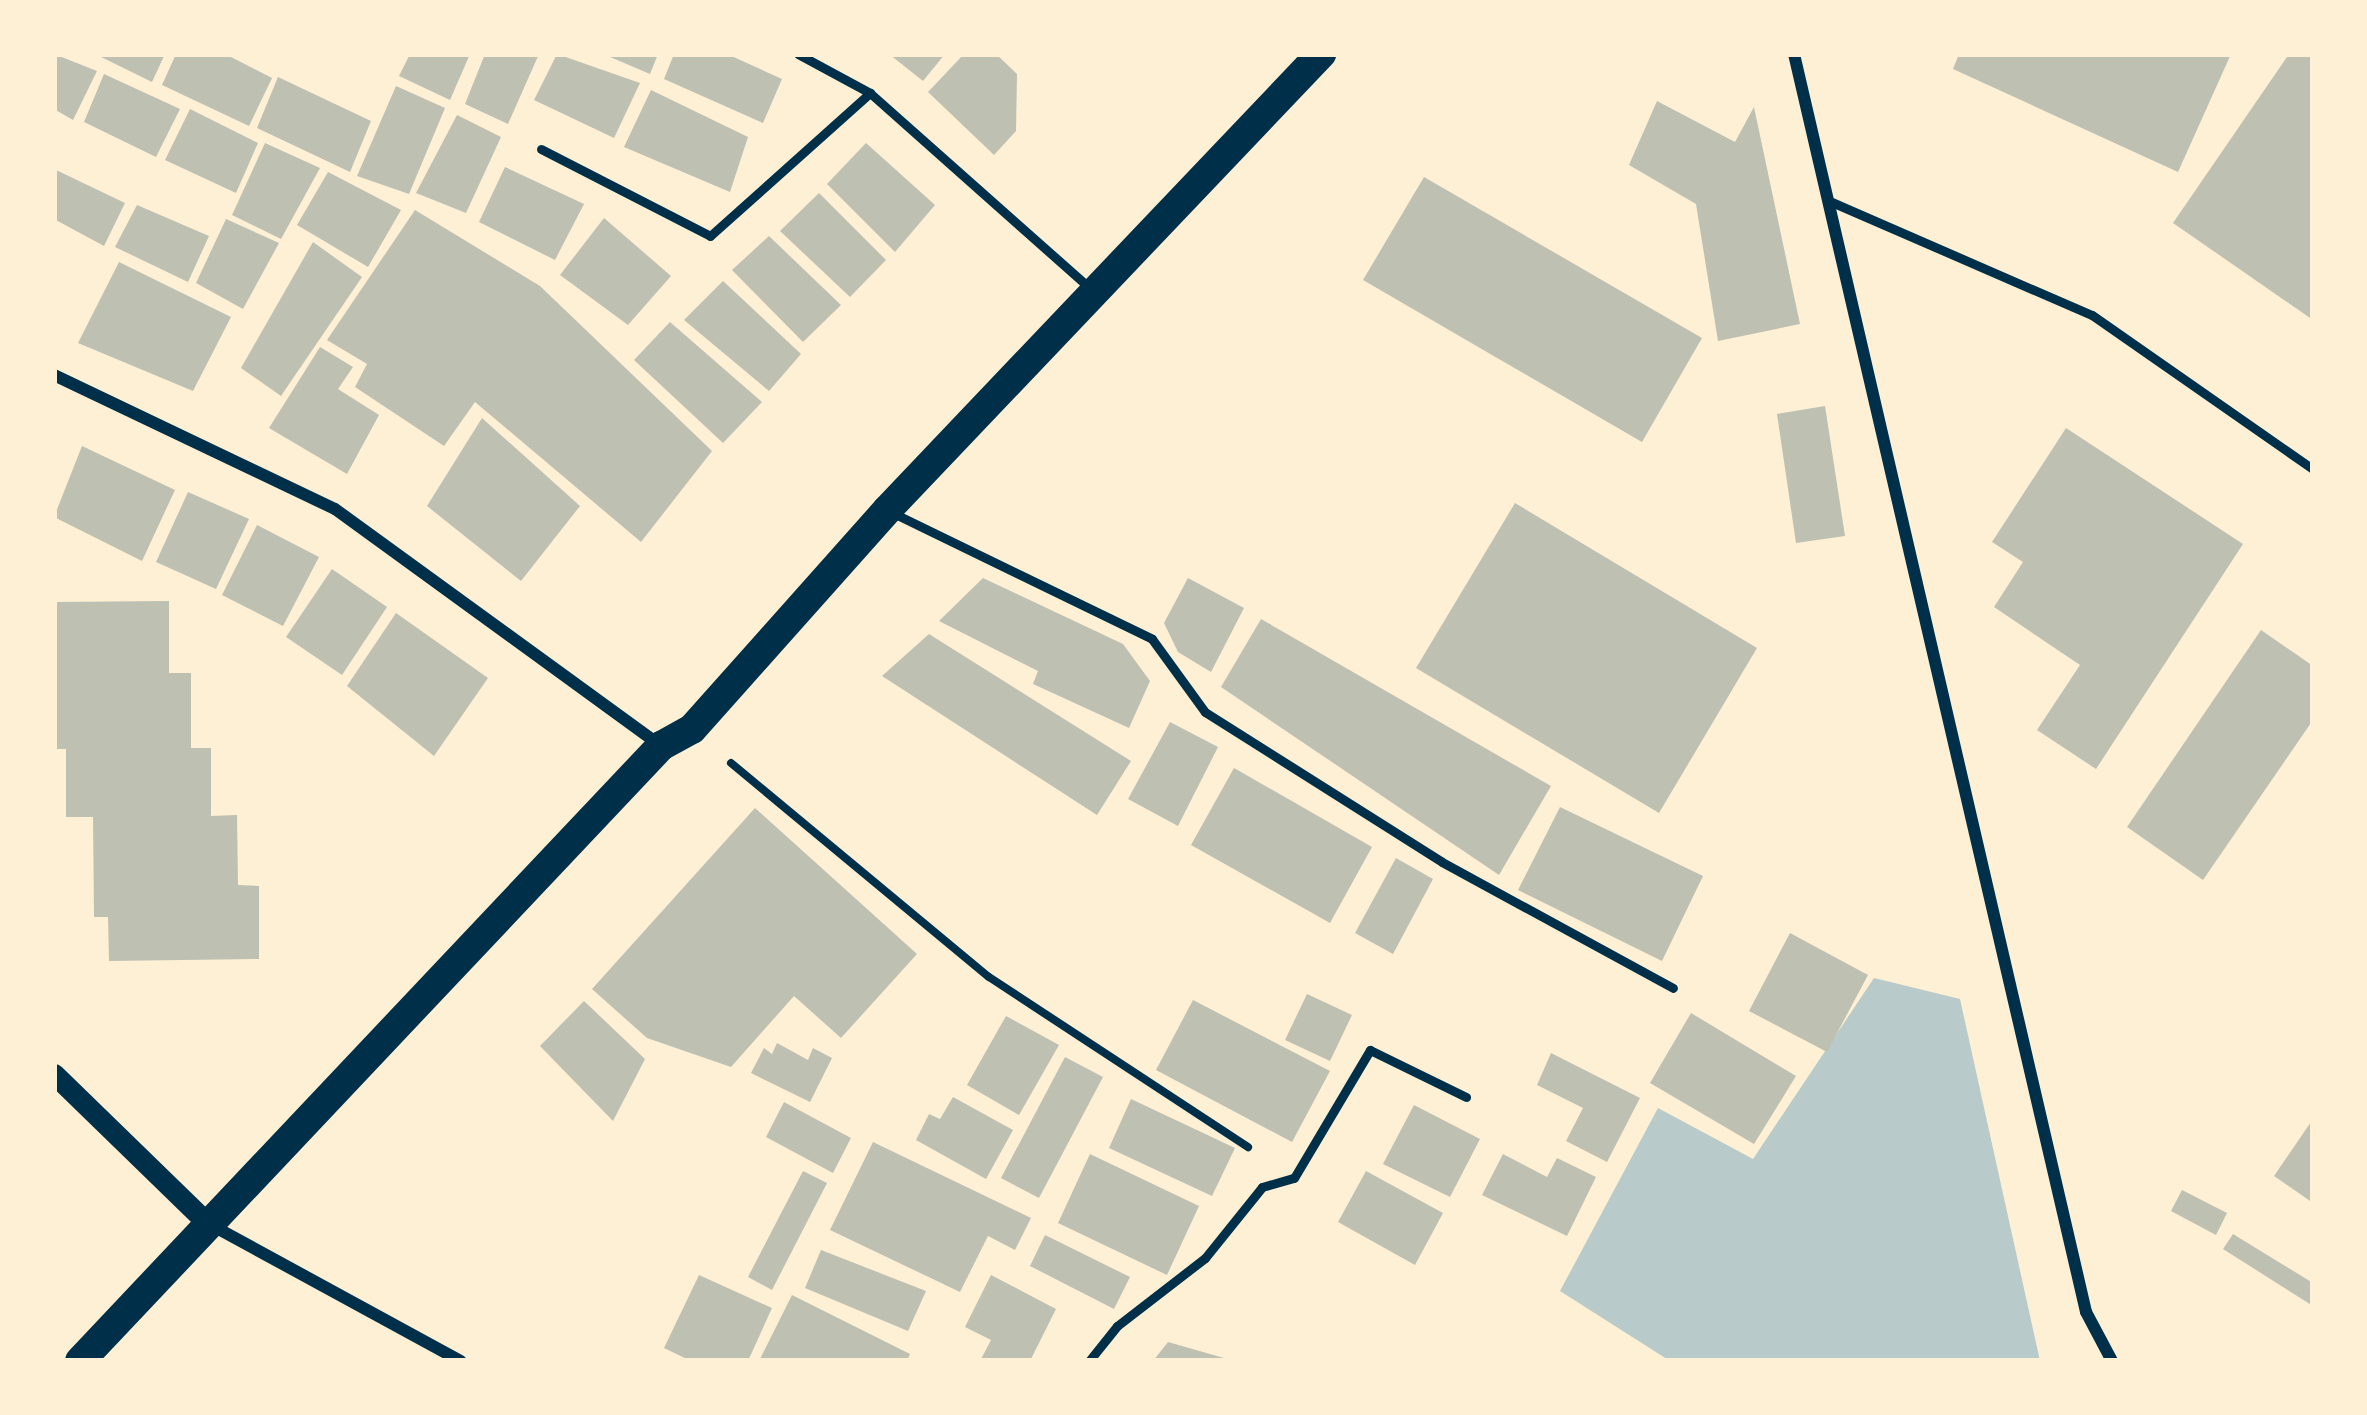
<!DOCTYPE html>
<html>
<head>
<meta charset="utf-8">
<style>
  body { margin:0 }
  #map { position:relative; width:2367px; height:1415px; overflow:hidden; background:#fdf0d5; font-family:"PT Sans",sans-serif }
  div>[style] { position:absolute }
  [style*='--x'] { left:calc(var(--x)*1px); top:calc(var(--y)*1px); width:calc(var(--w)*1px); rotate:calc(var(--a)*1deg) }
  .green>* { inset:0; background:#b9caca }
  .building>* { inset:0; background:#bec0b2 }
  .path>* { height:8px; margin:-4px; padding:0 4px; transform-origin:4px; border-radius:4px; background:#003049 }
  .service>* { height:9px; margin:-4.5px; padding:0 4.5px; transform-origin:4.5px; border-radius:4.5px; background:#003049 }
  .minor>* { height:12px; margin:-6px; padding:0 6px; transform-origin:6px; border-radius:6px; background:#003049 }
  .tertiary>* { height:21px; margin:-10.5px; padding:0 10.5px; transform-origin:10.5px; border-radius:10.5px; background:#003049 }
  .primary>* { height:30px; margin:-15px; padding:0 15px; transform-origin:15px; border-radius:15px; background:#003049 }
  span { translate:-50% -50%; white-space:nowrap; text-align:center; line-height:1.15; -webkit-text-stroke:9px #fdf0d5; paint-order:stroke }
  .frame { position:absolute; inset:0; border:57px solid #fdf0d5; pointer-events:none }
</style>
</head>
<body>
<div id="map">
  <div class="green">
    <div style="clip-path:polygon(1874px 978px,1960px 999px,2040px 1361px,1670px 1361px,1560px 1291px,1658px 1108px,1753px 1159px)"></div>
  </div>
  <div class="building">
    <div style="clip-path:polygon(54px 54px,97px 71px,73px 120px,54px 109px)"></div>
    <div style="clip-path:polygon(95px 54px,165px 54px,152px 82px)"></div>
    <div style="clip-path:polygon(176px 54px,225px 54px,272px 78px,249px 126px,162px 85px)"></div>
    <div style="clip-path:polygon(410px 54px,470px 54px,450px 100px,399px 76px)"></div>
    <div style="clip-path:polygon(485px 54px,539px 54px,508px 124px,465px 104px)"></div>
    <div style="clip-path:polygon(557px 54px,640px 83px,614px 138px,534px 100px)"></div>
    <div style="clip-path:polygon(603px 54px,658px 54px,650px 74px)"></div>
    <div style="clip-path:polygon(674px 54px,727px 54px,782px 79px,763px 123px,664px 79px)"></div>
    <div style="clip-path:polygon(889px 54px,945px 54px,923px 81px)"></div>
    <div style="clip-path:polygon(964px 54px,996px 54px,1017px 74px,1016px 131px,994px 155px,928px 92px)"></div>
    <div style="clip-path:polygon(1959px 54px,2231px 54px,2178px 172px,1953px 69px)"></div>
    <div style="clip-path:polygon(2289px 54px,2313px 54px,2313px 320px,2173px 223px)"></div>
    <div style="clip-path:polygon(104px 74px,180px 109px,156px 157px,84px 122px)"></div>
    <div style="clip-path:polygon(278px 77px,371px 121px,350px 172px,257px 128px)"></div>
    <div style="clip-path:polygon(396px 86px,445px 108px,409px 194px,357px 176px)"></div>
    <div style="clip-path:polygon(651px 90px,748px 137px,730px 192px,624px 147px)"></div>
    <div style="clip-path:polygon(1657px 101px,1735px 142px,1754px 107px,1800px 324px,1718px 341px,1696px 204px,1629px 165px)"></div>
    <div style="clip-path:polygon(190px 109px,258px 143px,236px 193px,165px 160px)"></div>
    <div style="clip-path:polygon(457px 115px,501px 137px,466px 213px,416px 193px)"></div>
    <div style="clip-path:polygon(265px 143px,320px 168px,281px 239px,232px 215px)"></div>
    <div style="clip-path:polygon(866px 143px,935px 205px,895px 252px,827px 184px)"></div>
    <div style="clip-path:polygon(505px 167px,584px 204px,555px 260px,479px 222px)"></div>
    <div style="clip-path:polygon(54px 169px,125px 203px,104px 246px,54px 219px)"></div>
    <div style="clip-path:polygon(328px 172px,401px 210px,368px 267px,297px 225px)"></div>
    <div style="clip-path:polygon(1424px 177px,1702px 338px,1642px 442px,1363px 280px)"></div>
    <div style="clip-path:polygon(819px 193px,886px 260px,850px 297px,780px 231px)"></div>
    <div style="clip-path:polygon(137px 205px,209px 236px,188px 282px,115px 247px)"></div>
    <div style="clip-path:polygon(415px 210px,540px 286px,712px 451px,641px 542px,475px 402px,444px 446px,355px 387px,367px 364px,327px 340px)"></div>
    <div style="clip-path:polygon(604px 218px,671px 276px,628px 325px,560px 275px)"></div>
    <div style="clip-path:polygon(226px 219px,279px 243px,243px 309px,196px 283px)"></div>
    <div style="clip-path:polygon(769px 236px,841px 305px,803px 342px,732px 270px)"></div>
    <div style="clip-path:polygon(313px 242px,362px 277px,281px 396px,241px 368px)"></div>
    <div style="clip-path:polygon(119px 262px,231px 317px,193px 391px,78px 343px)"></div>
    <div style="clip-path:polygon(723px 281px,801px 354px,769px 391px,684px 320px)"></div>
    <div style="clip-path:polygon(670px 322px,762px 402px,723px 443px,634px 360px)"></div>
    <div style="clip-path:polygon(320px 347px,353px 367px,338px 389px,379px 415px,347px 474px,269px 428px)"></div>
    <div style="clip-path:polygon(1825px 406px,1845px 536px,1796px 543px,1777px 414px)"></div>
    <div style="clip-path:polygon(482px 418px,580px 506px,521px 581px,427px 506px)"></div>
    <div style="clip-path:polygon(2066px 428px,2243px 544px,2096px 769px,2037px 730px,2080px 665px,1994px 607px,2023px 562px,1992px 542px)"></div>
    <div style="clip-path:polygon(82px 446px,175px 490px,142px 561px,54px 517px)"></div>
    <div style="clip-path:polygon(188px 492px,249px 519px,216px 589px,156px 562px)"></div>
    <div style="clip-path:polygon(1515px 503px,1757px 648px,1659px 813px,1416px 668px)"></div>
    <div style="clip-path:polygon(257px 525px,319px 557px,283px 626px,222px 595px)"></div>
    <div style="clip-path:polygon(332px 569px,387px 607px,342px 675px,286px 637px)"></div>
    <div style="clip-path:polygon(983px 578px,1123px 644px,1150px 681px,1129px 728px,1033px 684px,1038px 671px,939px 621px)"></div>
    <div style="clip-path:polygon(1188px 578px,1244px 608px,1211px 672px,1178px 652px,1164px 623px)"></div>
    <div style="clip-path:polygon(169px 601px,169px 673px,191px 673px,191px 748px,211px 748px,211px 816px,237px 815px,238px 885px,259px 886px,259px 959px,109px 961px,108px 917px,94px 917px,93px 817px,66px 817px,66px 749px,54px 749px,54px 602px)"></div>
    <div style="clip-path:polygon(396px 613px,488px 678px,434px 756px,347px 686px)"></div>
    <div style="clip-path:polygon(1261px 619px,1551px 786px,1499px 875px,1221px 687px)"></div>
    <div style="clip-path:polygon(2261px 630px,2313px 666px,2313px 720px,2203px 880px,2127px 827px)"></div>
    <div style="clip-path:polygon(929px 634px,1131px 761px,1097px 815px,882px 676px)"></div>
    <div style="clip-path:polygon(1170px 722px,1218px 747px,1178px 826px,1128px 799px)"></div>
    <div style="clip-path:polygon(1234px 768px,1372px 847px,1330px 923px,1191px 845px)"></div>
    <div style="clip-path:polygon(1560px 807px,1703px 876px,1662px 961px,1518px 890px)"></div>
    <div style="clip-path:polygon(755px 808px,917px 954px,841px 1038px,794px 996px,731px 1067px,647px 1038px,592px 989px)"></div>
    <div style="clip-path:polygon(1396px 858px,1433px 879px,1393px 954px,1355px 933px)"></div>
    <div style="clip-path:polygon(1790px 933px,1868px 975px,1827px 1052px,1749px 1011px)"></div>
    <div style="clip-path:polygon(1307px 994px,1352px 1015px,1330px 1061px,1285px 1040px)"></div>
    <div style="clip-path:polygon(1193px 1000px,1330px 1071px,1292px 1142px,1156px 1070px)"></div>
    <div style="clip-path:polygon(584px 1001px,645px 1059px,613px 1121px,540px 1046px)"></div>
    <div style="clip-path:polygon(1691px 1013px,1796px 1076px,1754px 1144px,1650px 1083px)"></div>
    <div style="clip-path:polygon(1006px 1016px,1059px 1045px,1019px 1115px,967px 1085px)"></div>
    <div style="clip-path:polygon(777px 1043px,808px 1060px,813px 1048px,832px 1058px,810px 1102px,751px 1073px,764px 1048px,772px 1054px)"></div>
    <div style="clip-path:polygon(1551px 1053px,1640px 1098px,1607px 1162px,1566px 1141px,1583px 1108px,1537px 1085px)"></div>
    <div style="clip-path:polygon(1065px 1057px,1103px 1077px,1039px 1198px,1001px 1178px)"></div>
    <div style="clip-path:polygon(953px 1097px,1013px 1130px,986px 1179px,916px 1140px,929px 1114px,940px 1119px)"></div>
    <div style="clip-path:polygon(1131px 1099px,1235px 1148px,1212px 1196px,1109px 1148px)"></div>
    <div style="clip-path:polygon(784px 1102px,851px 1138px,833px 1173px,766px 1137px)"></div>
    <div style="clip-path:polygon(1414px 1105px,1480px 1139px,1450px 1197px,1383px 1164px)"></div>
    <div style="clip-path:polygon(2313px 1119px,2313px 1203px,2274px 1176px)"></div>
    <div style="clip-path:polygon(873px 1142px,1031px 1218px,1015px 1250px,988px 1236px,960px 1292px,830px 1230px)"></div>
    <div style="clip-path:polygon(1090px 1154px,1199px 1206px,1167px 1275px,1058px 1223px)"></div>
    <div style="clip-path:polygon(1503px 1154px,1547px 1177px,1557px 1158px,1596px 1177px,1567px 1236px,1482px 1195px)"></div>
    <div style="clip-path:polygon(803px 1171px,827px 1183px,772px 1290px,748px 1277px)"></div>
    <div style="clip-path:polygon(1366px 1171px,1443px 1213px,1415px 1265px,1338px 1222px)"></div>
    <div style="clip-path:polygon(2182px 1190px,2227px 1213px,2216px 1235px,2171px 1211px)"></div>
    <div style="clip-path:polygon(2233px 1234px,2313px 1283px,2313px 1306px,2223px 1249px)"></div>
    <div style="clip-path:polygon(1045px 1235px,1130px 1277px,1114px 1309px,1030px 1266px)"></div>
    <div style="clip-path:polygon(821px 1250px,926px 1291px,908px 1331px,805px 1288px)"></div>
    <div style="clip-path:polygon(699px 1275px,772px 1308px,748px 1361px,691px 1361px,664px 1348px)"></div>
    <div style="clip-path:polygon(991px 1275px,1056px 1309px,1030px 1361px,980px 1361px,991px 1340px,965px 1327px)"></div>
    <div style="clip-path:polygon(792px 1295px,910px 1354px,907px 1361px,759px 1361px)"></div>
    <div style="clip-path:polygon(1168px 1342px,1231px 1360px,1231px 1361px,1153px 1361px)"></div>
  </div>
  <div class="path">
    <div style="--x:731;--y:763;--w:335;--a:39.7"></div>
    <div style="--x:989;--y:977;--w:310;--a:33.3"></div>
  </div>
  <div class="service">
    <div style="--x:798;--y:54;--w:82;--a:28.4"></div>
    <div style="--x:870;--y:93;--w:294;--a:41.6"></div>
    <div style="--x:541;--y:149;--w:190;--a:27.2"></div>
    <div style="--x:710;--y:236;--w:215;--a:-41.8"></div>
    <div style="--x:1827;--y:200;--w:289;--a:23.5"></div>
    <div style="--x:2092;--y:315;--w:269;--a:34.9"></div>
    <div style="--x:891;--y:512;--w:290;--a:25.9"></div>
    <div style="--x:1152;--y:639;--w:90;--a:54"></div>
    <div style="--x:1205;--y:712;--w:280;--a:32.3"></div>
    <div style="--x:1442;--y:862;--w:263;--a:28.6"></div>
    <div style="--x:1089;--y:1361;--w:45;--a:-51.3"></div>
    <div style="--x:1117;--y:1326;--w:111;--a:-37.7"></div>
    <div style="--x:1205;--y:1258;--w:91;--a:-51.2"></div>
    <div style="--x:1262;--y:1187;--w:33;--a:-16"></div>
    <div style="--x:1294;--y:1178;--w:149;--a:-59.3"></div>
    <div style="--x:1370;--y:1050;--w:107;--a:26.1"></div>
  </div>
  <div class="minor">
    <div style="--x:1794;--y:54;--w:1291;--a:76.93"></div>
    <div style="--x:2086;--y:1312;--w:55;--a:62"></div>
    <div style="--x:54;--y:375;--w:311;--a:25.5"></div>
    <div style="--x:335;--y:509;--w:402;--a:36"></div>
    <div style="--x:213;--y:1226;--w:282;--a:28.6"></div>
  </div>
  <div class="tertiary">
    <div style="--x:54;--y:1074;--w:214;--a:44.2"></div>
  </div>
  <div class="primary">
    <div style="--x:80;--y:1361;--w:846;--a:-46.63"></div>
    <div style="--x:661;--y:746;--w:35;--a:-29"></div>
    <div style="--x:692;--y:729;--w:293;--a:-48.3"></div>
    <div style="--x:887;--y:510;--w:630;--a:-46.42"></div>
  </div>
  <div class="frame"></div>
</div>
</body>
</html>
